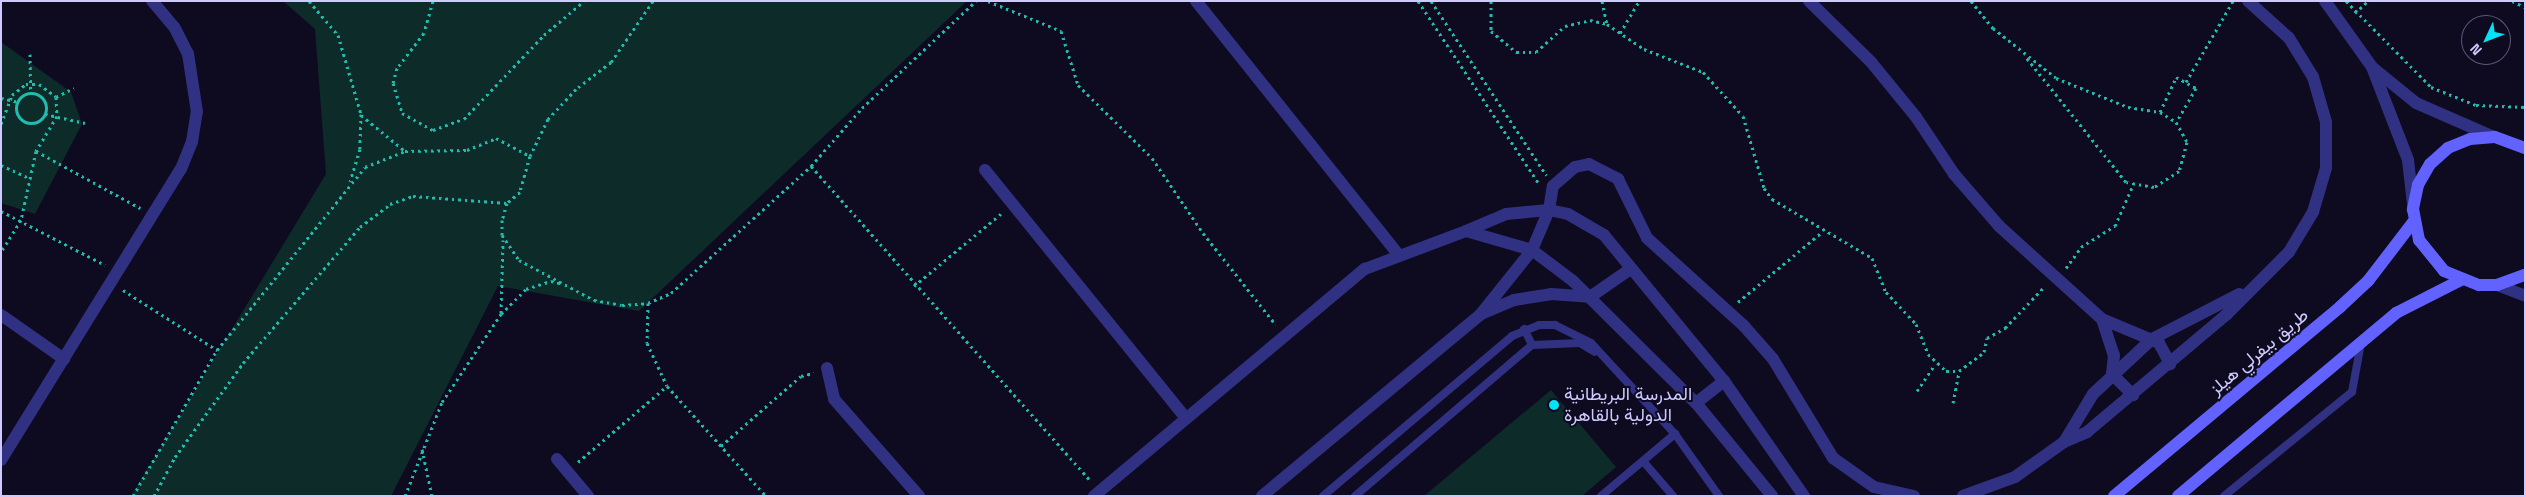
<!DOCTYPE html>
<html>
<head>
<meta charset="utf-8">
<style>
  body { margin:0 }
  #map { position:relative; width:2526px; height:497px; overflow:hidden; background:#0e0b20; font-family:"Space Grotesk",Vazirmatn,sans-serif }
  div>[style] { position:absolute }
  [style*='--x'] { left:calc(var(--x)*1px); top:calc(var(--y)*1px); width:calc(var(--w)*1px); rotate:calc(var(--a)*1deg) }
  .green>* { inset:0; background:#0d2b29 }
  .path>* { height:3px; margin-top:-1.5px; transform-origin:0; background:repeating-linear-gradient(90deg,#22bbad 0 2.5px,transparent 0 6.5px) }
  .path>.ring { margin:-1.5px; padding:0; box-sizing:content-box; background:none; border:3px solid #22bbad; border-radius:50% }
  .lane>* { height:8px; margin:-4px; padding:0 4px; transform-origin:4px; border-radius:4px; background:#313184 }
  .street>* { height:12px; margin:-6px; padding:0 6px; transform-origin:6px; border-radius:6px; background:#313184 }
  .secondary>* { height:12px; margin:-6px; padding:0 6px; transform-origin:6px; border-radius:6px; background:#6162ff }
  .dots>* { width:14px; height:14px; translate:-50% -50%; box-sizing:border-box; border:2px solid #0e0b20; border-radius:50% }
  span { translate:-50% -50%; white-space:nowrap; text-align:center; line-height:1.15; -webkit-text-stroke:4px #0e0b20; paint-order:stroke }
  .street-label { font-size:18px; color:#cecaff }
  .poi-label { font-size:18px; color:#cecaff }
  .left { translate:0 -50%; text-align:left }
  .frame { position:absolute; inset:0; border:2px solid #cecaff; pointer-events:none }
  .north { position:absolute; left:2461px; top:15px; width:50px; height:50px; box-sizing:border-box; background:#0e0b20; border:1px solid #5b5779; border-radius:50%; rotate:227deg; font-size:14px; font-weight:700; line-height:20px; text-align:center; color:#cecaff }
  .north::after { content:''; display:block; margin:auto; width:18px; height:22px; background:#00e4f5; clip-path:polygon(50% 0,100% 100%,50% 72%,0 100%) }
</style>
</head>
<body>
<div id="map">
  <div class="green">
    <div style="clip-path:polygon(283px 1px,967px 1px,639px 311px,498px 286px,391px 496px,131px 496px,326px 174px,315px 29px)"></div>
    <div style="clip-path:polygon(1px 42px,71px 92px,82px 124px,35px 214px,1px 203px)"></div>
    <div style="clip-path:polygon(1551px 390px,1616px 467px,1582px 496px,1424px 496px)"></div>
  </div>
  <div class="path">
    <div style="--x:309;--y:1;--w:45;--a:49.5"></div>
    <div style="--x:338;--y:35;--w:82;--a:73.8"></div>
    <div style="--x:361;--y:114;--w:35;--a:92"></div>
    <div style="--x:360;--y:149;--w:34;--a:107"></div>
    <div style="--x:433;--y:1;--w:33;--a:106"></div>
    <div style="--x:424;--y:33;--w:44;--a:127.6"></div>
    <div style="--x:397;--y:68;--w:16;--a:105"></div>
    <div style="--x:393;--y:83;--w:31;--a:73"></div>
    <div style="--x:402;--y:113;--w:35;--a:29"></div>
    <div style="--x:433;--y:130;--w:33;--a:-20"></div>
    <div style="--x:464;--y:119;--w:116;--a:-46.4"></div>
    <div style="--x:544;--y:35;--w:52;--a:-40.4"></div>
    <div style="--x:653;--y:1;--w:74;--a:124.5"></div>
    <div style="--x:611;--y:62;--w:44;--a:142.4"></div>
    <div style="--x:576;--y:89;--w:41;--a:133"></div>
    <div style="--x:548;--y:119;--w:41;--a:115.9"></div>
    <div style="--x:530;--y:156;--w:37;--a:106"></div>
    <div style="--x:520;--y:192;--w:17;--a:140"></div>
    <div style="--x:507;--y:203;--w:18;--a:106"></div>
    <div style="--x:502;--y:220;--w:15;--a:90"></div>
    <div style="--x:502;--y:235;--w:30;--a:56"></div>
    <div style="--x:519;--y:260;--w:85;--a:28.1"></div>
    <div style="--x:594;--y:300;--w:28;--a:10"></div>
    <div style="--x:622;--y:305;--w:26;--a:-4"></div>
    <div style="--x:648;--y:303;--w:25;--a:-23"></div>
    <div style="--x:671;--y:293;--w:189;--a:-42.2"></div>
    <div style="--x:811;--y:166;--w:77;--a:-48.7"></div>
    <div style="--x:862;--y:108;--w:156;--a:-43.2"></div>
    <div style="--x:988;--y:1;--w:79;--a:22.3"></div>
    <div style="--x:1061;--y:31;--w:57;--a:72.5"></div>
    <div style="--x:1078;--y:85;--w:104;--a:44.6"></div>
    <div style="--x:1152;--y:158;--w:91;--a:55.8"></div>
    <div style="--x:1203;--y:233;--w:117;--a:51.6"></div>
    <div style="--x:1418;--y:1;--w:219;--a:56.5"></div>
    <div style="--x:1431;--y:1;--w:209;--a:56.5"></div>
    <div style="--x:1491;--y:1;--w:30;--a:90"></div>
    <div style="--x:1491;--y:31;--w:33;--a:40"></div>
    <div style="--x:1516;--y:52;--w:20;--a:0"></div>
    <div style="--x:1536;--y:52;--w:39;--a:-42"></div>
    <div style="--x:1565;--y:26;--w:26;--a:-13"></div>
    <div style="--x:1590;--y:20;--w:17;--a:13"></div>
    <div style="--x:1607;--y:24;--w:45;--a:34"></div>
    <div style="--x:1644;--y:49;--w:63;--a:21.3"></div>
    <div style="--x:1703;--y:72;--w:59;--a:47.7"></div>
    <div style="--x:1743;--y:116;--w:75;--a:73.7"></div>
    <div style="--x:1764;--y:188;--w:14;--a:54"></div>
    <div style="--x:1772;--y:199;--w:116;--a:30.5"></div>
    <div style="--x:1872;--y:258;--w:37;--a:68"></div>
    <div style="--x:1886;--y:292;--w:44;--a:46.8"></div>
    <div style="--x:1916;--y:324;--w:32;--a:68"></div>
    <div style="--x:1928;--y:354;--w:25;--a:43"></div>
    <div style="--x:1946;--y:371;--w:13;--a:0"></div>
    <div style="--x:1959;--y:371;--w:31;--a:-37"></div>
    <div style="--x:1984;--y:352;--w:14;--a:-78"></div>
    <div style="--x:1987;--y:338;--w:21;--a:-29"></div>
    <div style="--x:2005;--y:328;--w:58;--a:-46.4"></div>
    <div style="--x:1602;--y:1;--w:24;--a:78"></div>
    <div style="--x:1971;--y:1;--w:35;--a:51"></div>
    <div style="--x:1993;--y:28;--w:80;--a:38.4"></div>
    <div style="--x:2056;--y:78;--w:78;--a:21.9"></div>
    <div style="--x:2128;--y:107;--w:32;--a:9"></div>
    <div style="--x:2160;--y:112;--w:19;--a:32"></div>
    <div style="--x:2176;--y:122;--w:23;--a:61"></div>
    <div style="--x:2187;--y:142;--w:30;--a:105"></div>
    <div style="--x:2179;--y:171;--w:30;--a:147"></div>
    <div style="--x:2154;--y:187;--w:28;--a:-170"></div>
    <div style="--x:2126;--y:182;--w:161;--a:-128.7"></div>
    <div style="--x:2346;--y:1;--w:121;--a:45.3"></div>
    <div style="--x:2431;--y:87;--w:48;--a:21.8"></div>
    <div style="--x:2476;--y:105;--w:49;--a:2.3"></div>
    <div style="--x:2512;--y:1;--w:14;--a:25"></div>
    <div style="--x:2355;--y:13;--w:18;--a:-43"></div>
    <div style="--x:1620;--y:33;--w:37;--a:-59"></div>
    <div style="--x:30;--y:54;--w:39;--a:89"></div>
    <div style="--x:2186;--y:82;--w:94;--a:-59.9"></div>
    <div class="ring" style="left:16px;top:93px;width:27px;height:27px"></div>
    <div style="--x:56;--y:97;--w:20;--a:-27"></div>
    <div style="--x:1;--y:98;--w:17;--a:13"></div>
    <div style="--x:2160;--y:112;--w:38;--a:-65"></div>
    <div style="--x:2176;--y:77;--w:23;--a:29"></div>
    <div style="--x:2196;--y:88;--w:39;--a:120"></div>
    <div style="--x:45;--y:114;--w:41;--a:12.7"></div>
    <div style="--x:361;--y:115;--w:57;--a:39.3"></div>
    <div style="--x:1;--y:124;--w:31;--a:-69"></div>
    <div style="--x:12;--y:95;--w:18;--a:-38"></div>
    <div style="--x:26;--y:84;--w:13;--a:0"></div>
    <div style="--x:39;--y:84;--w:21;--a:37"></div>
    <div style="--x:56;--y:97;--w:19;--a:87"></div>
    <div style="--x:57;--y:116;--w:41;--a:121"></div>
    <div style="--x:36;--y:151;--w:71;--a:102.3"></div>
    <div style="--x:21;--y:220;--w:38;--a:122"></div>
    <div style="--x:36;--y:151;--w:119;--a:28.7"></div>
    <div style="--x:1;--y:165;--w:33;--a:25"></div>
    <div style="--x:811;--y:166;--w:421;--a:48.4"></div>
    <div style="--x:1;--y:211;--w:117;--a:27.4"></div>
    <div style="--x:2066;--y:268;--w:26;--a:-54"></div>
    <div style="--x:2081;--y:247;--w:40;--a:-32"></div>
    <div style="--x:2115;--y:226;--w:45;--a:-66.3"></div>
    <div style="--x:914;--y:286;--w:114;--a:-39.7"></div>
    <div style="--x:123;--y:290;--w:112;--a:32.6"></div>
    <div style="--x:1738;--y:302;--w:109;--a:-39.8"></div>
    <div style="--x:648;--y:303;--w:40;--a:91.4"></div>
    <div style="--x:647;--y:343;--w:47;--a:65.1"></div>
    <div style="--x:667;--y:386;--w:148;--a:48"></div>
    <div style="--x:501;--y:313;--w:73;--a:-88.4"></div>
    <div style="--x:1917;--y:391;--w:32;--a:-56"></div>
    <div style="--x:1953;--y:403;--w:33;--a:-79"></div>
    <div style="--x:721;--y:446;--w:106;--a:-41.2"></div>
    <div style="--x:801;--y:376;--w:13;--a:-13"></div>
    <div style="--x:422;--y:449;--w:48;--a:78"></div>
    <div style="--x:578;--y:462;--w:117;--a:-40.5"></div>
    <div style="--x:133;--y:496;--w:168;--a:-60.1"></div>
    <div style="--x:217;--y:350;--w:235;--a:-51"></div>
    <div style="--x:365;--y:167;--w:43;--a:-21.8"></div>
    <div style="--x:405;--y:151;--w:62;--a:-0.9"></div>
    <div style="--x:467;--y:150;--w:31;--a:-22"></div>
    <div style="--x:496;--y:138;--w:38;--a:28"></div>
    <div style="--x:154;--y:496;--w:44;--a:-61.7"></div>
    <div style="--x:175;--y:457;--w:116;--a:-54.1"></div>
    <div style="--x:243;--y:363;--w:179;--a:-49.3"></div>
    <div style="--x:360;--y:227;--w:38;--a:-37"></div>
    <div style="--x:390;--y:204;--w:24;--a:-19"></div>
    <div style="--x:413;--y:196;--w:94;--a:4.3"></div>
    <div style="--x:405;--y:496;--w:101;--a:-68.5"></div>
    <div style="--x:442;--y:402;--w:106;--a:-56.2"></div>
    <div style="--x:501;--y:314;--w:35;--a:-45"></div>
    <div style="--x:526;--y:289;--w:26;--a:-18"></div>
    <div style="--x:551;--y:281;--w:12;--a:14"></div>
  </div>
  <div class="lane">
    <div style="--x:1524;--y:329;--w:18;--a:63"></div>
    <div style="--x:1643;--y:461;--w:46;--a:49.4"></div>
    <div style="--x:1323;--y:496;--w:248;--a:-40.2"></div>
    <div style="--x:1512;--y:336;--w:29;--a:-22"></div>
    <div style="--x:1539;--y:325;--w:16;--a:0"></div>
    <div style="--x:1555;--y:325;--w:40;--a:26.6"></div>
    <div style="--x:1591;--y:343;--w:124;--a:47.3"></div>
    <div style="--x:1675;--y:434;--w:76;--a:54.6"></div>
    <div style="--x:1355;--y:496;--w:233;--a:-40.5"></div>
    <div style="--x:1532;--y:345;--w:48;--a:-2.4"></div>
    <div style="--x:1580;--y:343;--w:17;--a:31"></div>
    <div style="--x:1601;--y:496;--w:97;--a:-40"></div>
    <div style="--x:2224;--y:496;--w:165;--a:-39.1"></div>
    <div style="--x:2352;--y:392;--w:50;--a:-79.6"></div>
  </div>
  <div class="street">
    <div style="--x:1196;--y:1;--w:322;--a:51.4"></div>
    <div style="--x:1809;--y:1;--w:87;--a:44.5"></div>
    <div style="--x:1871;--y:62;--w:71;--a:50.7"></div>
    <div style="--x:1916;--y:117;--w:69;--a:56.3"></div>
    <div style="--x:1954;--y:174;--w:69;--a:49.1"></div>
    <div style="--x:1999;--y:226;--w:139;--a:42.1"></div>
    <div style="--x:2102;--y:319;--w:62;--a:22.8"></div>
    <div style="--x:2159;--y:343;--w:24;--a:62"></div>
    <div style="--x:2325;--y:1;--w:81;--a:54.5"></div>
    <div style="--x:2372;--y:67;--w:100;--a:68.8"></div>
    <div style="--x:2408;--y:160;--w:44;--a:83.5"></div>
    <div style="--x:2373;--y:68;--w:55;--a:39.1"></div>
    <div style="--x:2416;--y:103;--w:85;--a:23.6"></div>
    <div style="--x:985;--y:170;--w:319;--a:51"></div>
    <div style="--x:1466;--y:231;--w:43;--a:-23"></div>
    <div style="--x:1506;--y:214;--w:43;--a:-5.3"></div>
    <div style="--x:1549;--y:210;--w:19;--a:12"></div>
    <div style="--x:1568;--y:214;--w:42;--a:30.3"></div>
    <div style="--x:1604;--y:235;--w:189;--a:50.6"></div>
    <div style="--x:1724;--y:381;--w:140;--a:55.2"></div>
    <div style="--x:2497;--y:285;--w:30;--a:21"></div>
    <div style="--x:1481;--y:314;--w:36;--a:-23"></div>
    <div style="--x:1514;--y:300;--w:37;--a:-9"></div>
    <div style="--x:1551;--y:294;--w:39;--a:4"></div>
    <div style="--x:1590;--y:297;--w:47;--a:-34.7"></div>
    <div style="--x:1;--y:315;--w:77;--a:34.9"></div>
    <div style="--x:2102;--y:319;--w:38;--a:72"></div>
    <div style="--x:2114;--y:355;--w:19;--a:96"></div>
    <div style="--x:2112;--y:374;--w:30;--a:45"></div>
    <div style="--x:827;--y:368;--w:32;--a:77"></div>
    <div style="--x:834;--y:399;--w:129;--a:48.8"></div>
    <div style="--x:1696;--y:403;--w:36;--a:-38"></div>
    <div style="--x:2064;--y:442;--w:56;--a:-58.9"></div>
    <div style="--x:2093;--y:394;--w:81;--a:-43"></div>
    <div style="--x:2152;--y:339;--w:98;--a:-27.3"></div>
    <div style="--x:557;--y:459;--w:48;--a:50"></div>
    <div style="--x:1;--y:460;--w:342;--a:-58.3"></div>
    <div style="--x:181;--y:169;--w:29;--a:-68"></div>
    <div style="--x:192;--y:142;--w:30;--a:-81"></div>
    <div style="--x:197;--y:112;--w:59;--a:-98.8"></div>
    <div style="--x:188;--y:54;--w:30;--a:-117"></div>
    <div style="--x:174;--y:27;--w:34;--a:-130"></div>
    <div style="--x:1094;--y:496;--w:354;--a:-40"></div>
    <div style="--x:1365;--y:269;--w:108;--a:-20.6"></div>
    <div style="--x:1466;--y:231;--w:69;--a:16.1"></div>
    <div style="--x:1532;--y:250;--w:51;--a:37.1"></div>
    <div style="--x:1573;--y:281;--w:173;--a:44.8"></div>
    <div style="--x:1696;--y:403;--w:120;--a:50.7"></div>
    <div style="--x:1262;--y:496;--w:283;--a:-39.7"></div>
    <div style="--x:1480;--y:315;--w:83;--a:-51.3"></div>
    <div style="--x:1532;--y:250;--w:43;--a:-67"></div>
    <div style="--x:1549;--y:210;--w:24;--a:-81"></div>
    <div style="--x:1553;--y:186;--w:29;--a:-41"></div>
    <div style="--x:1575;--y:167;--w:14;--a:-12"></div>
    <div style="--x:1589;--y:164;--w:33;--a:27"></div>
    <div style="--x:1618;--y:179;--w:66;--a:63.8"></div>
    <div style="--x:1647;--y:238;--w:131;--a:42.2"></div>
    <div style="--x:1744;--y:326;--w:44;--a:48.7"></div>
    <div style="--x:1773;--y:359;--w:116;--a:58.8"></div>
    <div style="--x:1833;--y:458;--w:50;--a:35.3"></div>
    <div style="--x:1874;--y:487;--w:41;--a:12.7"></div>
    <div style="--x:1963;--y:496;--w:55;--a:-20.1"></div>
    <div style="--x:2015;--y:477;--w:60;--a:-35.5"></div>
    <div style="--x:2064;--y:442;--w:25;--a:-23"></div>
    <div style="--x:2087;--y:432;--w:182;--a:-40.1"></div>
    <div style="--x:2226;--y:315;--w:89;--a:-45"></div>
    <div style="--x:2289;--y:252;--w:47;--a:-59"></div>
    <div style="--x:2313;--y:212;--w:46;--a:-73.5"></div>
    <div style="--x:2326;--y:168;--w:46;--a:-90"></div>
    <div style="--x:2326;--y:122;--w:47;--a:-106.1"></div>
    <div style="--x:2313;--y:77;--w:46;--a:-121.6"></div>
    <div style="--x:2289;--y:38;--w:55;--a:-137.9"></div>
  </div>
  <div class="secondary">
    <div style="--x:2525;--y:148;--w:33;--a:-160"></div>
    <div style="--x:2494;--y:137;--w:24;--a:175"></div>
    <div style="--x:2470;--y:139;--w:24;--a:158"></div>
    <div style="--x:2448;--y:148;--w:24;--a:138"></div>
    <div style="--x:2430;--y:164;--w:24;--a:120"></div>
    <div style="--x:2418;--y:185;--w:25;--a:102"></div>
    <div style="--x:2413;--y:209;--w:32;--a:79"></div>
    <div style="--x:2419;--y:240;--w:40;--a:51"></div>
    <div style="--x:2444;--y:271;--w:38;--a:22"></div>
    <div style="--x:2479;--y:285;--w:18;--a:0"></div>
    <div style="--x:2497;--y:285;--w:30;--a:-20"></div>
    <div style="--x:2114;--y:496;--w:295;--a:-39.9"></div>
    <div style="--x:2340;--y:307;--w:38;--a:-43"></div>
    <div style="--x:2368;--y:281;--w:76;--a:-52.5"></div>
    <div style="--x:2178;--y:496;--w:285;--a:-40"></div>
    <div style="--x:2396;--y:313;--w:73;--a:-26.9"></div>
  </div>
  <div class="dots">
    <div style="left:1554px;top:405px;background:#00e4f5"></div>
  </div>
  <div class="street-label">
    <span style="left:2259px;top:352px;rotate:-40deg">طريق بيفرلي هيلز</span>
  </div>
  <div class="poi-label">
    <span class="left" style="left:1564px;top:405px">المدرسة البريطانية<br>الدولية بالقاهرة</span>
  </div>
  <div class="frame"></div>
  <div class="north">N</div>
</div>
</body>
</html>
